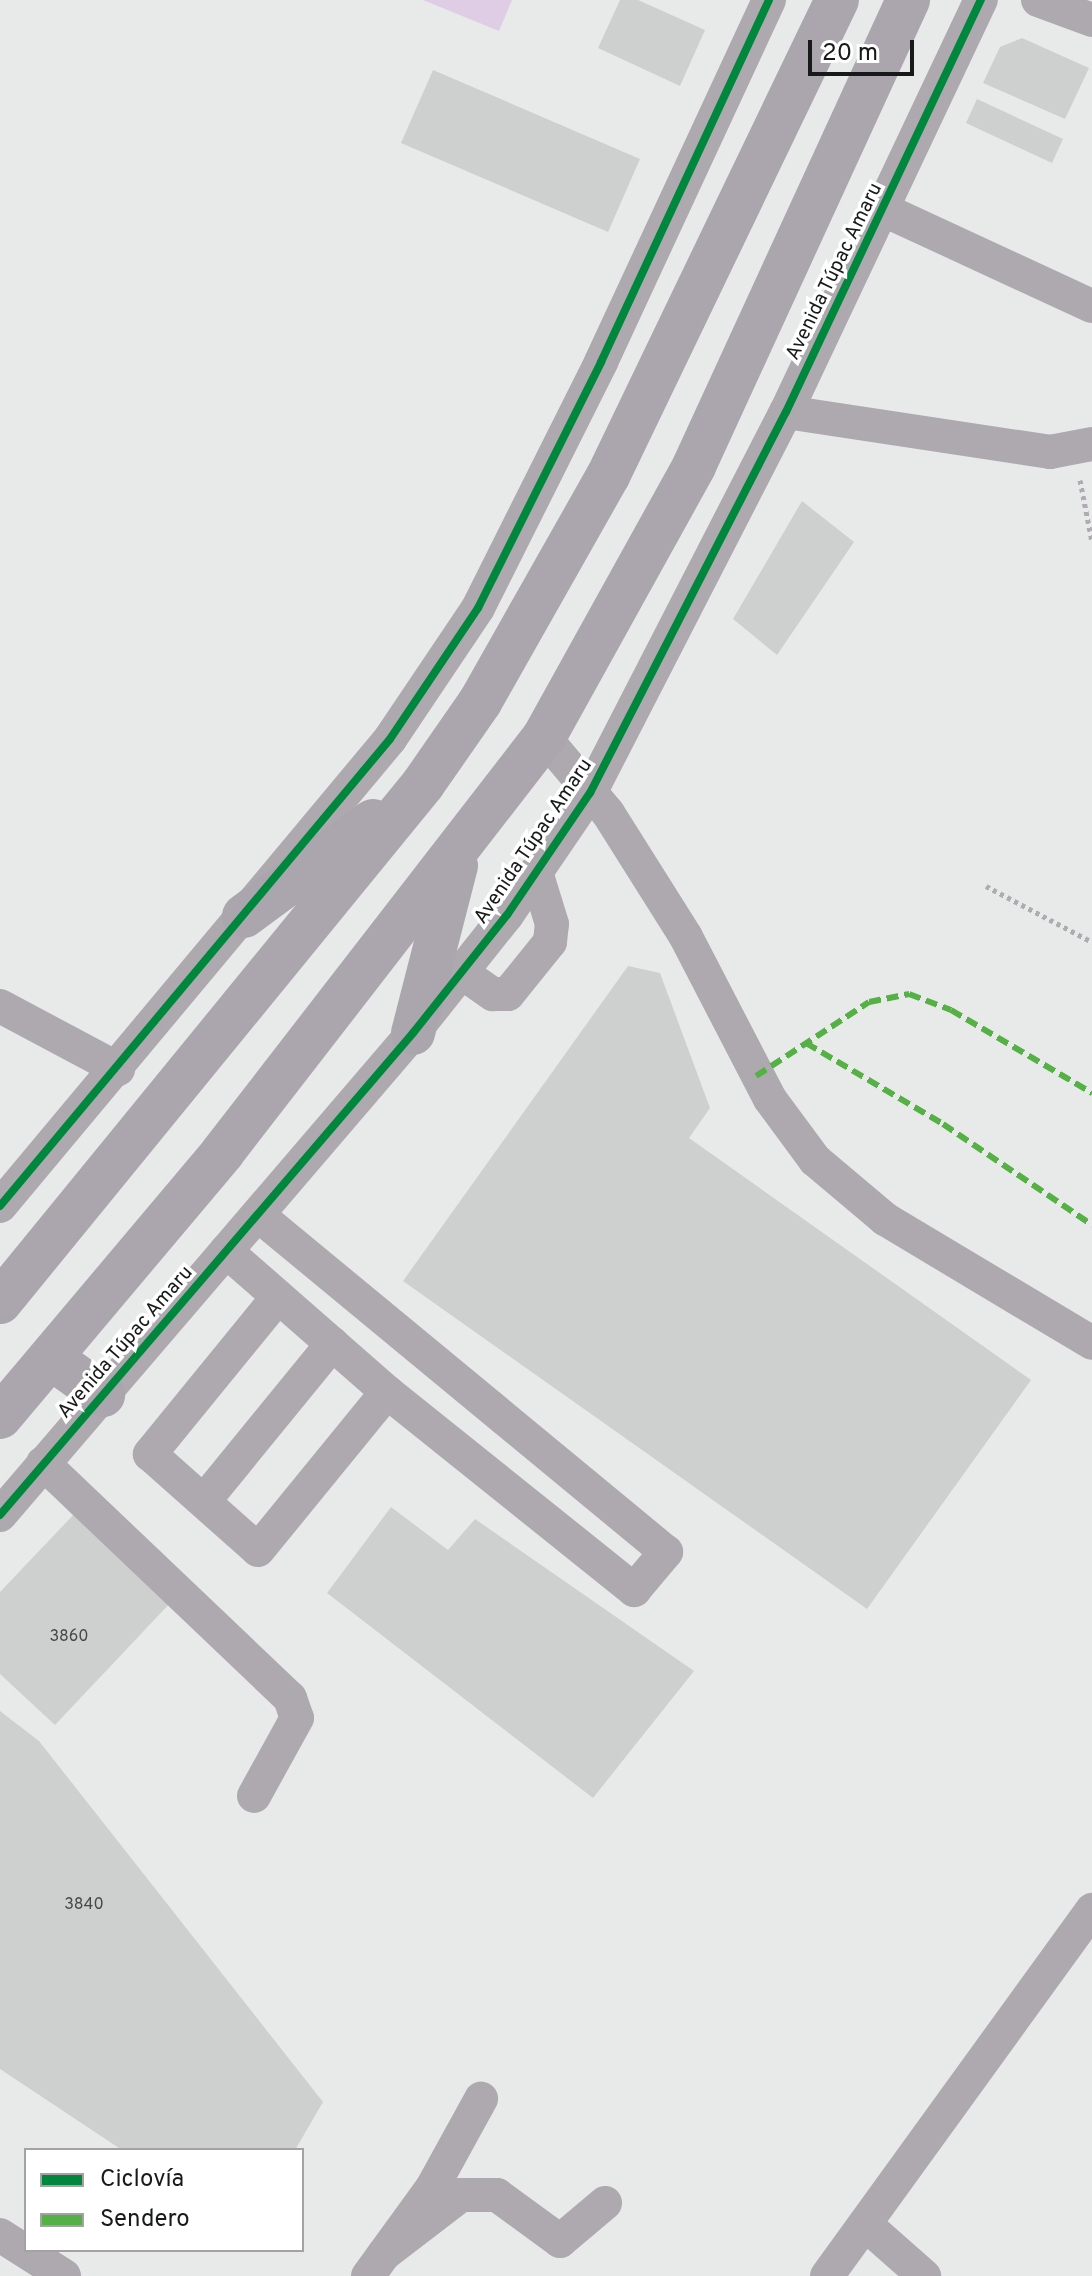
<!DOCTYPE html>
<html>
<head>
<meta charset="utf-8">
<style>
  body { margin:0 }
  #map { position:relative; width:1092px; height:2276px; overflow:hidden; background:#e8eaea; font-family:Overpass,sans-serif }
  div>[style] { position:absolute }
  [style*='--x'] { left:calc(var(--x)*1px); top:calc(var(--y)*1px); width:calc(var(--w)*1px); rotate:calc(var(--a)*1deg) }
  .green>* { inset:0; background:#dfcce5 }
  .building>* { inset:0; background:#ced0cf }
  .path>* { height:5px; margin-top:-2.5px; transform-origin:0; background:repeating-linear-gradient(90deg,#aeacb0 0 4px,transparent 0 8px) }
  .minor>* { height:34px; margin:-17px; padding:0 17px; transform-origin:17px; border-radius:17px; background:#aea9af }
  .highway>* { height:44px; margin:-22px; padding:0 22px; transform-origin:22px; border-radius:22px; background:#aba6ad }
  .quiet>* { height:6px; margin-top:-3px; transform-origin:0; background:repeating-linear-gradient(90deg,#55b145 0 12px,transparent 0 18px) }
  .cycleway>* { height:8px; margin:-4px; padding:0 4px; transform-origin:4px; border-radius:4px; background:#00873e }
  span { translate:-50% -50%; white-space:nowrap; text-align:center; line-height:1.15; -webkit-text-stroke:7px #fff; paint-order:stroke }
  .number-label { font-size:16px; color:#464848 }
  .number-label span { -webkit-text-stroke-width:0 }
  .street-label { font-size:20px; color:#181a1a }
  .legend { position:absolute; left:24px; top:2148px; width:280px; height:104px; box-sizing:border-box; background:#fff; border:2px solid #a3a3a3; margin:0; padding:10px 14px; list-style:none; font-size:24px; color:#181a1a }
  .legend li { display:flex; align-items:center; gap:16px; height:40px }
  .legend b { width:40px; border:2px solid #a3a3a3 }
  .scale { position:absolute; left:808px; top:40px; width:106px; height:36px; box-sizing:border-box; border:4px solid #181a1a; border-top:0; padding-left:10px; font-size:24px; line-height:28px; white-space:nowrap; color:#181a1a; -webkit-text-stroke:6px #fff; paint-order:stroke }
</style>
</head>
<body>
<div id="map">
  <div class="green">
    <div style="clip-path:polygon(423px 0,512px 0,499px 31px)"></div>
  </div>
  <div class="building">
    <div style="clip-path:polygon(620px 0,638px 0,705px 30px,680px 86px,598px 48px)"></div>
    <div style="clip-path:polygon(1022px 38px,1089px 68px,1065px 119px,983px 83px,1000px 47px)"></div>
    <div style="clip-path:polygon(433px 70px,640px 159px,608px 232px,401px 143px)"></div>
    <div style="clip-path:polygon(977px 99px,1063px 139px,1052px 163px,966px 123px)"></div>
    <div style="clip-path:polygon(802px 501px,854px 542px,777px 655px,733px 619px)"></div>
    <div style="clip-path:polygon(628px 966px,660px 973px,710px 1108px,689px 1138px,1031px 1380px,867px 1609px,403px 1281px)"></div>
    <div style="clip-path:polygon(391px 1507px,448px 1550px,475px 1519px,694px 1671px,593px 1798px,327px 1593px)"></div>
    <div style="clip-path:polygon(77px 1511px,173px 1600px,55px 1725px,0 1674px,0 1592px)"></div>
    <div style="clip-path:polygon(0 1711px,39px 1741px,323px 2102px,295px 2150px,122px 2150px,0 2069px)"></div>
  </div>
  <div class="path">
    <div style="--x:1080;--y:480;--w:63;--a:79"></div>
    <div style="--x:986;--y:886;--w:120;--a:27.8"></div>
  </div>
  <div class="minor">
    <div style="--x:1038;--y:0;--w:58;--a:20.3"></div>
    <div style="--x:884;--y:210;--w:229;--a:24.8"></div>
    <div style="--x:786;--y:412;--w:267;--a:8.6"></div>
    <div style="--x:1050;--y:452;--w:43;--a:-10.8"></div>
    <div style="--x:544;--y:737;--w:99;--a:49.9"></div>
    <div style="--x:608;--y:813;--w:146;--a:57.8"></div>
    <div style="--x:686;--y:937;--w:182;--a:62.6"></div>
    <div style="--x:770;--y:1099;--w:76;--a:53.6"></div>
    <div style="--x:815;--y:1160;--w:92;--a:40.1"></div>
    <div style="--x:885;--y:1219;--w:241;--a:30.9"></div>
    <div style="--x:461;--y:972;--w:39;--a:35"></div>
    <div style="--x:493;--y:994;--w:15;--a:0"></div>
    <div style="--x:508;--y:994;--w:67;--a:-51.1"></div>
    <div style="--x:550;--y:942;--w:18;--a:-84"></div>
    <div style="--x:552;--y:924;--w:54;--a:-107.1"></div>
    <div style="--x:0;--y:1006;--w:134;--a:28.1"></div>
    <div style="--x:0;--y:1206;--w:608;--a:-50.13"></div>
    <div style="--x:390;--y:739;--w:158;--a:-56.1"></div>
    <div style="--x:478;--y:608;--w:275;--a:-63.4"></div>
    <div style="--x:601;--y:362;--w:399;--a:-65.1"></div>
    <div style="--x:226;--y:1251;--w:214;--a:41.2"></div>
    <div style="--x:387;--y:1392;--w:317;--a:38.7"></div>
    <div style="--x:634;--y:1590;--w:50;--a:-49.9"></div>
    <div style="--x:666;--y:1552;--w:529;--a:-140.44"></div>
    <div style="--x:278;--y:1297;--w:203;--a:129.2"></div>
    <div style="--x:150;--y:1454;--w:144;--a:41.6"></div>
    <div style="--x:258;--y:1550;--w:204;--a:-50.8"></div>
    <div style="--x:43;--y:1463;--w:341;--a:43.6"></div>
    <div style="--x:290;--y:1698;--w:21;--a:71"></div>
    <div style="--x:297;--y:1718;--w:89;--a:118.9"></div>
    <div style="--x:204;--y:1501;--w:203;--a:-50.8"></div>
    <div style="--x:0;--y:1515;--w:635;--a:-49.41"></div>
    <div style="--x:413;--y:1033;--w:151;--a:-51.5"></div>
    <div style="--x:507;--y:915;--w:148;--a:-55.8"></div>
    <div style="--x:590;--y:793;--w:428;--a:-62.8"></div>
    <div style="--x:786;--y:412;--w:456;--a:-64.7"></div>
    <div style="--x:865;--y:2224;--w:79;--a:41.4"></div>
    <div style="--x:0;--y:2235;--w:76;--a:32.6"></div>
    <div style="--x:384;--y:2254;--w:97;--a:-37.5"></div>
    <div style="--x:461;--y:2195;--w:36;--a:0"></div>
    <div style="--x:497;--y:2195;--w:78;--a:36.1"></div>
    <div style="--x:560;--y:2241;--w:59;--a:-40.2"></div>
    <div style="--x:368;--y:2276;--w:109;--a:-54"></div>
    <div style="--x:432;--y:2188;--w:102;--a:-61.2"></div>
    <div style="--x:827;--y:2276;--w:452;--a:-54.1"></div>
  </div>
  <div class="highway">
    <div style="--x:244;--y:916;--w:160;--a:-36.4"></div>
    <div style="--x:413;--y:1033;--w:173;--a:-75.6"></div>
    <div style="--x:0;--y:1302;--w:669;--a:-50.76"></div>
    <div style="--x:423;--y:784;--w:100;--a:-55.2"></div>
    <div style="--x:480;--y:702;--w:260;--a:-60.5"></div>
    <div style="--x:608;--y:476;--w:528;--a:-64.31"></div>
    <div style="--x:51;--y:1358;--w:64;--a:35.4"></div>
    <div style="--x:0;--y:1417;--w:345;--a:-49.9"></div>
    <div style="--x:222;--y:1153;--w:526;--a:-52.26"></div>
    <div style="--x:544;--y:737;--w:310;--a:-61"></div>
    <div style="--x:694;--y:466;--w:513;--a:-65.33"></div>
  </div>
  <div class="quiet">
    <div style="--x:806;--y:1043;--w:159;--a:30.6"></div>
    <div style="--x:943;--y:1124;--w:180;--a:34.1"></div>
    <div style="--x:756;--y:1076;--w:135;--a:-33.2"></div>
    <div style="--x:869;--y:1002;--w:41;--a:-11.3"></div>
    <div style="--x:909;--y:994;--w:45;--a:20.9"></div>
    <div style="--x:951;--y:1010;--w:164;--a:30.5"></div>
  </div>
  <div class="cycleway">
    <div style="--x:0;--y:1206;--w:608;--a:-50.13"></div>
    <div style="--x:390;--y:739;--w:158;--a:-56.1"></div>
    <div style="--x:478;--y:608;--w:275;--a:-63.4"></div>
    <div style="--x:601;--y:362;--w:399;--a:-65.1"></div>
    <div style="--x:0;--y:1515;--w:635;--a:-49.41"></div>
    <div style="--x:413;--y:1033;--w:151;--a:-51.5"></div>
    <div style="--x:507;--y:915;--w:148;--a:-55.8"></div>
    <div style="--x:590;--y:793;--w:428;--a:-62.8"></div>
    <div style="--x:786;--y:412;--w:456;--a:-64.7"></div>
  </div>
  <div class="number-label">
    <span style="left:69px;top:1637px">3860</span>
    <span style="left:84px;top:1905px">3840</span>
  </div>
  <div class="street-label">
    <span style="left:835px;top:272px;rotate:-64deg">Avenida Túpac Amaru</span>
    <span style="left:534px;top:842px;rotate:-56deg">Avenida Túpac Amaru</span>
    <span style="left:126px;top:1343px;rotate:-49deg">Avenida Túpac Amaru</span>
  </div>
  <ul class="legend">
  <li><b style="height:10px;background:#00873e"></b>Ciclovía</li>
  <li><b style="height:10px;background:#55b145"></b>Sendero</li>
  </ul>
  <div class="scale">20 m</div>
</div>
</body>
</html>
